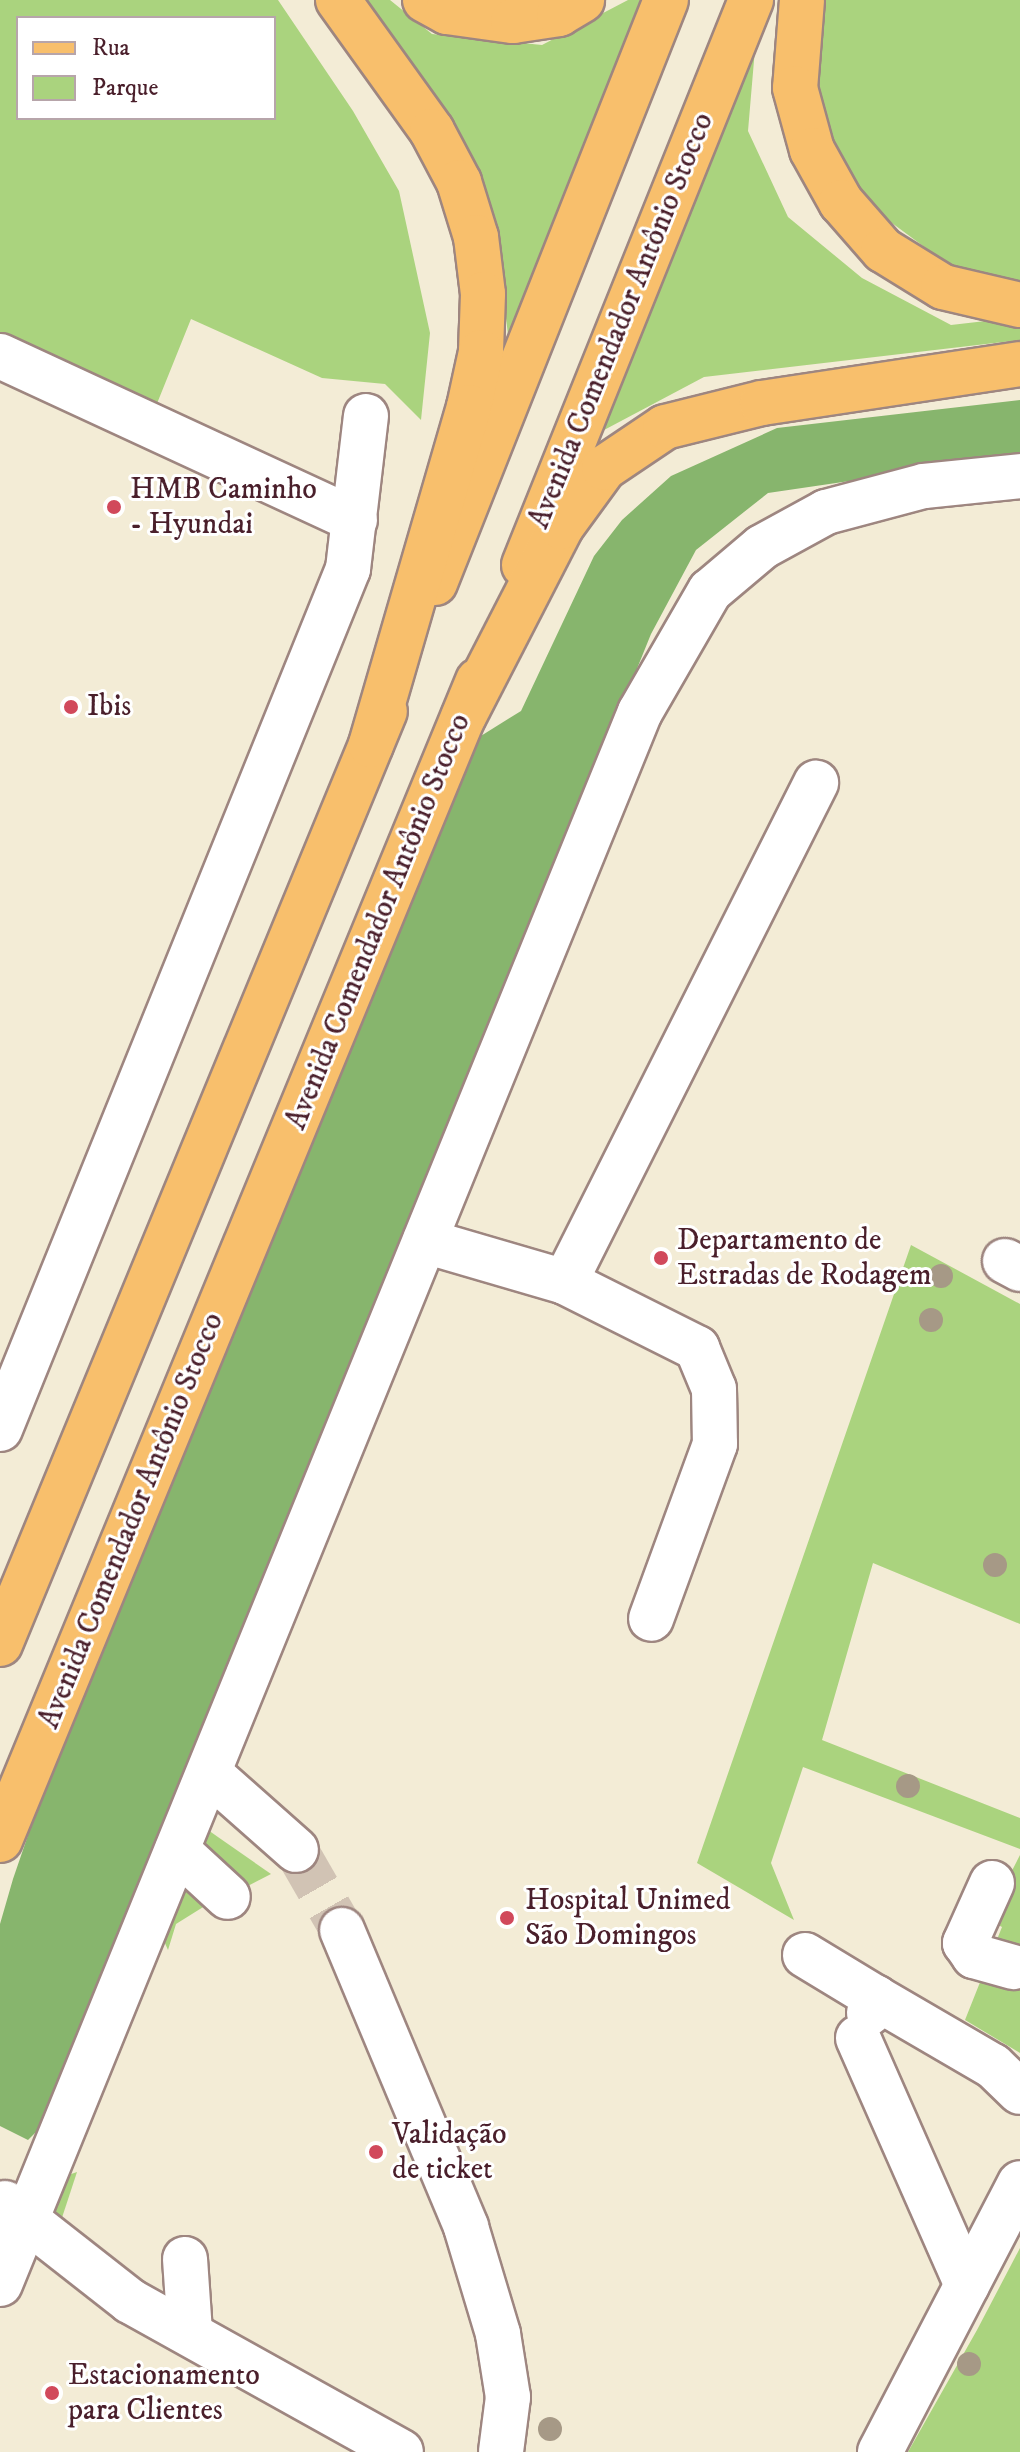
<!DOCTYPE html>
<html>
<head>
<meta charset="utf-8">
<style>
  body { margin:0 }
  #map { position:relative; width:1020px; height:2452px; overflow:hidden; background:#f3ecd6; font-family:"IM FELL DW Pica",serif }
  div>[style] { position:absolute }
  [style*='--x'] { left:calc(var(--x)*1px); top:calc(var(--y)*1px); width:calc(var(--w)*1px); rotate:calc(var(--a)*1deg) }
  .green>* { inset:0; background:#aad37e }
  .forest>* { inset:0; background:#87b56d }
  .minor-tunnel>* { height:44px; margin-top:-22px; transform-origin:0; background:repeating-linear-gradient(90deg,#d1c3b4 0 44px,transparent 0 66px) }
  .roads { filter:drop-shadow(2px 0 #9e8680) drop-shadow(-2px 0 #9e8680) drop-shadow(0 2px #9e8680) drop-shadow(0 -2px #9e8680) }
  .minor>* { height:44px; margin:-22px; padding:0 22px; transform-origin:22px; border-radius:22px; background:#fff }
  .major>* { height:44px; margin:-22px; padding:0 22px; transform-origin:22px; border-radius:22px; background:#f8bf6c }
  .highway>* { height:44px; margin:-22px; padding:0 22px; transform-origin:22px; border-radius:22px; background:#f8bf6c }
  .trees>* { width:24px; height:24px; margin:-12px; border-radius:50%; background:#a69986 }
  .dots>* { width:22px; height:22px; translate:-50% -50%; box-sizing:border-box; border:4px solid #fff; border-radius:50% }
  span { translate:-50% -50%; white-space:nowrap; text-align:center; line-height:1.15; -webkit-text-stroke:6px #fff; paint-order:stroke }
  .street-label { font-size:30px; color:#4a1f2b }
  .poi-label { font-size:30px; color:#4a1f2b }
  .left { translate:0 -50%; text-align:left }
  .legend { position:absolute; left:16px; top:16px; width:260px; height:104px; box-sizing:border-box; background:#fff; border:2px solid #b7a5aa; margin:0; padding:10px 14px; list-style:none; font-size:24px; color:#4a1f2b }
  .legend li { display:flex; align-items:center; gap:16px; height:40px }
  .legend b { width:40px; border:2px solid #b7a5aa }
</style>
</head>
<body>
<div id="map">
  <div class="green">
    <div style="clip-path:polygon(evenodd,0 0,278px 0,353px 111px,399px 191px,430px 333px,421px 420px,385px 384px,322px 378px,191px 319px,156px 406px,0 334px,0 0,18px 18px,274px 18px,274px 118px,18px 118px,18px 18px)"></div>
    <div style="clip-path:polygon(360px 0,390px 0,432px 34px,542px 45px,628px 0,640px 0,509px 343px,495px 227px)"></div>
    <div style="clip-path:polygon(823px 0,1020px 0,1020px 281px,965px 277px,873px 209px,825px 134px,814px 38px)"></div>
    <div style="clip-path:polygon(756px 37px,748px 131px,788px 217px,862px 278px,951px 325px,1020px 317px,1020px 340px,704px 377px,589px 438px)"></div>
    <div style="clip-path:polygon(911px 1245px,1020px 1304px,1020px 1624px,873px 1563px,822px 1740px,1020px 1818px,1020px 1849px,803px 1767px,771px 1863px,794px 1920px,697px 1863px)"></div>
    <div style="clip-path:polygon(195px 1821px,271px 1874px,240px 1890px,188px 1843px)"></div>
    <div style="clip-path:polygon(1020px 1855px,1020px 2053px,965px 2020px,1002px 1927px,987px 1919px)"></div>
    <div style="clip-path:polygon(181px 1864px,216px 1899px,176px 1924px,168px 1950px,156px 1923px)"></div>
    <div style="clip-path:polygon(77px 2172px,54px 2242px,47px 2242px,48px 2182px)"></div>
    <div style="clip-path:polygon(1020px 2248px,1020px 2452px,908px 2452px,977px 2330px)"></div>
  </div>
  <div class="forest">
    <div style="clip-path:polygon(1020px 400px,1020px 456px,768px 493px,696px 550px,651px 634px,51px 2117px,28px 2140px,0 2126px,0 1924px,13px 1879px,58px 1748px,476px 739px,521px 711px,594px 556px,622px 520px,671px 476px,777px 428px)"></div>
  </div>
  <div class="minor-tunnel">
    <div style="--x:296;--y:1850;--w:92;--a:60.1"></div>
  </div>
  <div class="roads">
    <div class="minor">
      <div style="--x:0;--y:356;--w:391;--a:24.8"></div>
      <div style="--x:425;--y:1241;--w:146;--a:16.3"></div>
      <div style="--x:565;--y:1282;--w:559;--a:-63.3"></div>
      <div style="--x:1005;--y:1261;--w:17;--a:28"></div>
      <div style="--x:565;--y:1282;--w:148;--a:26.6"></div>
      <div style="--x:697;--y:1348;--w:44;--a:67.5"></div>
      <div style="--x:714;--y:1389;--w:55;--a:89"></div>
      <div style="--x:715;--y:1444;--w:186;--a:110.1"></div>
      <div style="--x:0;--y:1429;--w:928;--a:-67.97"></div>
      <div style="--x:348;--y:569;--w:154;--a:-83.3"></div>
      <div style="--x:209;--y:1773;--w:116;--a:41.5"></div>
      <div style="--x:177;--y:1850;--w:69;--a:42.7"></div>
      <div style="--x:992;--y:1883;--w:66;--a:114.2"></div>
      <div style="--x:965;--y:1943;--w:16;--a:55"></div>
      <div style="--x:974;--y:1956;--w:41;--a:15.8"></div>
      <div style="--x:342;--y:1930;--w:322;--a:67.3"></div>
      <div style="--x:466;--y:2227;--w:112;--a:73.3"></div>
      <div style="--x:498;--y:2334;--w:64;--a:81"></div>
      <div style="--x:508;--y:2397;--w:55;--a:97.3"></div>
      <div style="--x:805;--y:1955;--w:83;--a:31.2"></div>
      <div style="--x:869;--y:2013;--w:17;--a:-65"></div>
      <div style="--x:876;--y:1998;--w:135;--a:30.2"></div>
      <div style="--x:993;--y:2066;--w:37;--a:44"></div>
      <div style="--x:858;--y:2038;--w:270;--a:66.2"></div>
      <div style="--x:5;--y:2203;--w:159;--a:38.1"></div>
      <div style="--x:130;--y:2301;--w:310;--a:29.1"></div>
      <div style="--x:185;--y:2259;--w:73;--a:86.1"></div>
      <div style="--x:0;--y:2284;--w:1697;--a:-67.85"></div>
      <div style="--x:640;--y:712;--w:140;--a:-60"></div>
      <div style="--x:710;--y:591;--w:68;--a:-40.2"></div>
      <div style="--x:762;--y:547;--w:73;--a:-28.7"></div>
      <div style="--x:826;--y:512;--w:101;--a:-14.9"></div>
      <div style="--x:924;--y:486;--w:97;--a:-5.9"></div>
      <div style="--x:880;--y:2452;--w:303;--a:-62.5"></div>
    </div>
    <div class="major">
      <div style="--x:524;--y:565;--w:609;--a:-68.11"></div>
      <div style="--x:435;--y:583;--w:627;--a:-68.39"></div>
      <div style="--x:0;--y:1644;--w:1009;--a:-67.58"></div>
      <div style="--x:0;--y:1840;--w:1254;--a:-67.59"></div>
    </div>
    <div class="highway">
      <div style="--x:338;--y:0;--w:161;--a:54.3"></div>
      <div style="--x:432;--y:131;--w:58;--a:62.1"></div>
      <div style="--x:459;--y:182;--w:58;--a:72.8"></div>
      <div style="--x:476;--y:237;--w:57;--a:83"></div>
      <div style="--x:483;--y:294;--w:58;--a:92"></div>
      <div style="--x:481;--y:352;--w:56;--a:102.3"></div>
      <div style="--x:469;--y:407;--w:352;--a:106.2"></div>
      <div style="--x:425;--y:0;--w:25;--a:29"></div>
      <div style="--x:447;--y:12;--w:67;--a:7.8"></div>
      <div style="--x:513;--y:21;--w:47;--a:-8.7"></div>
      <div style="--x:559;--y:14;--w:27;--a:-31"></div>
      <div style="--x:802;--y:0;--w:88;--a:94.5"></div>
      <div style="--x:795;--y:88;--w:64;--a:74.7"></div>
      <div style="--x:812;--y:150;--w:60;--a:60.9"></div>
      <div style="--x:841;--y:202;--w:64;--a:48.8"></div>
      <div style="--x:883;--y:250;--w:70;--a:31.7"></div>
      <div style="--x:943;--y:287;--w:79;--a:13.2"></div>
      <div style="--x:464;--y:716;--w:212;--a:-62.8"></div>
      <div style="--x:561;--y:527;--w:73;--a:-53.9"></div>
      <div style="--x:604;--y:468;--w:73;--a:-33.9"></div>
      <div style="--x:665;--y:427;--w:100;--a:-13.9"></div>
      <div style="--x:762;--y:403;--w:261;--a:-8.6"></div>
    </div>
  </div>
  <div class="trees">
    <div style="left:941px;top:1276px"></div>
    <div style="left:931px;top:1320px"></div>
    <div style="left:995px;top:1565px"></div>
    <div style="left:908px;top:1786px"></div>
    <div style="left:969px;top:2364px"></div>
    <div style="left:550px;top:2429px"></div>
  </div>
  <div class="dots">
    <div style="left:114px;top:507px;background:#d1495b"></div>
    <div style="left:71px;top:707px;background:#d1495b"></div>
    <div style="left:661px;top:1258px;background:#d1495b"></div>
    <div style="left:507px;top:1918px;background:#d1495b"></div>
    <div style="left:376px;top:2152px;background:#d1495b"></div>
    <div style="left:52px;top:2393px;background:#d1495b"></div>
  </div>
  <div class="street-label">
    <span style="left:622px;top:321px;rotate:-68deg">Avenida Comendador Antônio Stocco</span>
    <span style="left:379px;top:922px;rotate:-68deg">Avenida Comendador Antônio Stocco</span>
    <span style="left:132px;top:1521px;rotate:-68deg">Avenida Comendador Antônio Stocco</span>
  </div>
  <div class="poi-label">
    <span class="left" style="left:130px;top:507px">HMB Caminho<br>- Hyundai</span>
    <span class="left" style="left:87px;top:707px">Ibis</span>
    <span class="left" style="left:677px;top:1258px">Departamento de<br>Estradas de Rodagem</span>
    <span class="left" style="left:525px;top:1918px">Hospital Unimed<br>São Domingos</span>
    <span class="left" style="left:392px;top:2152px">Validação<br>de ticket</span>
    <span class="left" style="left:68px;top:2393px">Estacionamento<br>para Clientes</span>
  </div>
  <ul class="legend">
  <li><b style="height:10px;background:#f8bf6c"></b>Rua</li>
  <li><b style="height:22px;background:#aad37e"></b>Parque</li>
  </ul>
</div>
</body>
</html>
